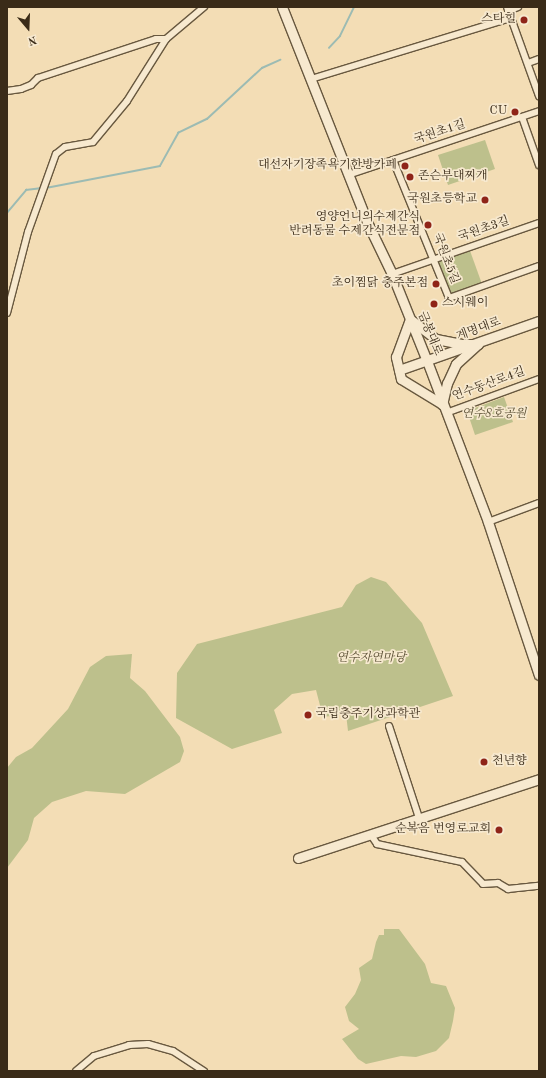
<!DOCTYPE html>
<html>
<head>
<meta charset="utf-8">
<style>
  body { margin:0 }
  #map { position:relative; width:546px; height:1078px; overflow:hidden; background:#f3ddb5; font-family:"Old Standard TT","Noto Serif KR",serif }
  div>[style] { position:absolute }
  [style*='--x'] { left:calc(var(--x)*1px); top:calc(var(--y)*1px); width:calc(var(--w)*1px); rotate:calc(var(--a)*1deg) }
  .green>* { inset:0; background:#bdc08c }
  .stream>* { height:1.5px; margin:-0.75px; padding:0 0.75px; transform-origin:0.75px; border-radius:0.75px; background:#9cbbb3 }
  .roads { filter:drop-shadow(1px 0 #68583f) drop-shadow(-1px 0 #68583f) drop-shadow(0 1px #68583f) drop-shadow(0 -1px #68583f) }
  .street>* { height:6px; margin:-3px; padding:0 3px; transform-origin:3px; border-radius:3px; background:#f7e9cf }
  .secondary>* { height:9px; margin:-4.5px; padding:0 4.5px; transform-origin:4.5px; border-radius:4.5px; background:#f7e9cf }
  .dots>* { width:11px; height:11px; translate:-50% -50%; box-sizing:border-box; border:2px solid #f7e9cf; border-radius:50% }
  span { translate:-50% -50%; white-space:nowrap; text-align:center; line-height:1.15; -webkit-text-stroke:3.5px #f7e9cf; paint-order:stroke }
  .poi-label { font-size:12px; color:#3a2b18 }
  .right { translate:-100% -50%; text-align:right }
  .left { translate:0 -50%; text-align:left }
  .street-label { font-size:12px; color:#3a2b18 }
  .park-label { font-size:12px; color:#5b5035; font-style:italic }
  .frame { position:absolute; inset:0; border:8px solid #3a2b18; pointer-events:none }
  .north { position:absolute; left:8px; top:8px; width:40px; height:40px; -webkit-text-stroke:3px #f7e9cf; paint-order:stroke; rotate:161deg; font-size:11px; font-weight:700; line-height:16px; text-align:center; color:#3a2b18 }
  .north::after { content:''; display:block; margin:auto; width:14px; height:18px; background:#3a2b18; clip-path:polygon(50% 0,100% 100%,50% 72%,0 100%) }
</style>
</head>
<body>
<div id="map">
  <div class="green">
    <div style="clip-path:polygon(485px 140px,495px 169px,448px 185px,438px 155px)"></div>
    <div style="clip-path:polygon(469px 248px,482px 284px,451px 296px,437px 261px)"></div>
    <div style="clip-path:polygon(504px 397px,513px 422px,475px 435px,467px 411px)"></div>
    <div style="clip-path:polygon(371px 577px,386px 582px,422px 623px,453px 696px,348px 731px,346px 714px,323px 717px,316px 690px,292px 694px,274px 710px,282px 733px,232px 749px,176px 718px,177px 673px,197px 644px,342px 607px,356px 585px)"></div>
    <div style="clip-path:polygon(132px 654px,130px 678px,145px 691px,180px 737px,184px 751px,180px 762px,125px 794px,86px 791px,52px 802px,34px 818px,28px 840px,7px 868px,7px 768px,16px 757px,32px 748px,68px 709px,90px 667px,106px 656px)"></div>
    <div style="clip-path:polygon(384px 929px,399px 929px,425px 964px,431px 983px,446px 986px,455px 1008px,453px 1021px,449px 1038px,436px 1051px,416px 1057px,401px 1056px,366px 1064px,358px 1059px,342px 1039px,359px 1029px,349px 1021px,345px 1007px,355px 994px,361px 980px,359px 968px,372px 959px,376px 942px,379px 935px,384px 935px)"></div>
  </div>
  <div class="stream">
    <div style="--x:329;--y:48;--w:16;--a:-47"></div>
    <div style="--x:340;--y:36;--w:32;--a:-64"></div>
    <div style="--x:46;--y:188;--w:116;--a:-10.9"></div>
    <div style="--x:160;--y:166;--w:38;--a:-61"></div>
    <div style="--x:178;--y:133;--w:32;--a:-26"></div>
    <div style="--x:207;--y:119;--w:75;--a:-42.8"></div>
    <div style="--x:262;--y:68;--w:20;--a:-24"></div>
    <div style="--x:7;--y:213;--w:30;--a:-50"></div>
    <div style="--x:26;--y:190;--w:16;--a:-7"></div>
  </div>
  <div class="roads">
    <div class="street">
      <div style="--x:507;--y:7;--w:95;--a:70.2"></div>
      <div style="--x:508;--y:11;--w:11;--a:-22"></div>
      <div style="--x:528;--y:63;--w:12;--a:-20"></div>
      <div style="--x:311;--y:79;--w:209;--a:-17"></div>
      <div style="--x:7;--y:91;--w:14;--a:-8"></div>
      <div style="--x:21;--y:89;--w:11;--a:-22"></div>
      <div style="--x:31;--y:85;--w:10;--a:-45"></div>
      <div style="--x:38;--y:78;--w:124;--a:-18.3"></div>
      <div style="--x:156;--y:39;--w:10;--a:0"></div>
      <div style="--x:522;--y:117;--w:51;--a:70.5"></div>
      <div style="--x:393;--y:160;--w:149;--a:67.9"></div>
      <div style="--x:449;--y:298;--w:96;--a:-19.6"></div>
      <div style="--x:348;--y:175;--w:201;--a:-18.5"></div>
      <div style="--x:392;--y:274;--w:156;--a:-19.1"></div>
      <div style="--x:7;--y:313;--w:84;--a:-75.5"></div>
      <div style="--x:28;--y:232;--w:83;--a:-70.3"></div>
      <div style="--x:56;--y:154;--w:11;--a:-38"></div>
      <div style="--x:65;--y:147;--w:28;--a:-10"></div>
      <div style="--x:93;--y:142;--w:53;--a:-50.3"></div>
      <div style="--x:127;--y:101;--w:73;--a:-57.8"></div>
      <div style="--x:166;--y:39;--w:50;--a:-40.1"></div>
      <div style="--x:446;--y:413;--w:99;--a:-20.1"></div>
      <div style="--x:488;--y:522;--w:54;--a:-20.4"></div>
      <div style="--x:389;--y:726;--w:97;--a:71.9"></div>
      <div style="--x:371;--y:835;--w:11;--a:56"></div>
      <div style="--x:377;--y:844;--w:87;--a:12"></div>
      <div style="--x:462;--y:862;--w:30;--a:46"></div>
      <div style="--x:483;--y:884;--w:15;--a:-4"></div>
      <div style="--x:498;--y:883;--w:12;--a:31"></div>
      <div style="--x:508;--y:889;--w:31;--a:-6"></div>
      <div style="--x:76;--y:1071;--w:23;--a:-40"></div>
      <div style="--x:94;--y:1056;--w:37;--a:-17"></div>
      <div style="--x:129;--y:1045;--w:19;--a:-3"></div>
      <div style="--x:148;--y:1044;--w:26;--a:16"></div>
      <div style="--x:173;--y:1051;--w:37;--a:33"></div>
    </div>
    <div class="secondary">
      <div style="--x:282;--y:7;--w:231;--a:68.4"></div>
      <div style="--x:367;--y:222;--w:58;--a:64.3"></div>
      <div style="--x:392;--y:274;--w:94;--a:68.1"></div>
      <div style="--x:427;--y:361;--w:172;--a:69.2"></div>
      <div style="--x:488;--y:522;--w:161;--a:71.6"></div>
      <div style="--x:410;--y:319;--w:33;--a:38"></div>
      <div style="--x:436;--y:339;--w:26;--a:11"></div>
      <div style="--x:462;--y:344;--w:16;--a:0"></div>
      <div style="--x:478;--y:344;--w:30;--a:138"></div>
      <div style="--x:456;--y:364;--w:21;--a:115"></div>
      <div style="--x:447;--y:383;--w:22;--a:103"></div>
      <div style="--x:442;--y:404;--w:48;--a:-148.6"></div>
      <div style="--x:401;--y:379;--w:23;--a:-103"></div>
      <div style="--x:396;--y:357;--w:40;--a:-69.8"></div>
      <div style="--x:399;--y:370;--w:148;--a:-19.3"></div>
      <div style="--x:298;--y:858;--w:254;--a:-18.1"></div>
    </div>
  </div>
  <div class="dots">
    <div style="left:524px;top:20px;background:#8f2418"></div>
    <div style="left:515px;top:112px;background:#8f2418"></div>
    <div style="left:405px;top:166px;background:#8f2418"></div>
    <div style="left:410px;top:177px;background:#8f2418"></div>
    <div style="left:485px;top:200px;background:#8f2418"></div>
    <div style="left:428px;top:225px;background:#8f2418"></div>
    <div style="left:436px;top:284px;background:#8f2418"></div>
    <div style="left:434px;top:304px;background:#8f2418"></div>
    <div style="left:308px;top:715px;background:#8f2418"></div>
    <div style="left:484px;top:762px;background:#8f2418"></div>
    <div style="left:499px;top:830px;background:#8f2418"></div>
  </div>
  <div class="poi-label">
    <span class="right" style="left:516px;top:20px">스타힐</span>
    <span class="right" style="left:507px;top:112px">CU</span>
    <span class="right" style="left:397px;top:166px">대선자기장족욕기한방카페</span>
    <span class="left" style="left:418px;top:177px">존슨부대찌개</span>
    <span class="right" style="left:477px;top:200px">국원초등학교</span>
    <span class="right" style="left:420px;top:225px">영양언니의수제간식<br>반려동물 수제간식전문점</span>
    <span class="right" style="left:428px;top:284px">초이찜닭 충주본점</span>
    <span class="left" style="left:442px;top:304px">스시웨이</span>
    <span class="left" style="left:316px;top:715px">국립충주기상과학관</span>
    <span class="left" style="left:492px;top:762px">천년향</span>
    <span class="right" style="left:491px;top:830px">순복음 번영로교회</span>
  </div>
  <div class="street-label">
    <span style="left:440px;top:133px;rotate:-18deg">국원초1길</span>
    <span style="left:484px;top:230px;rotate:-19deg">국원초3길</span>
    <span style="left:445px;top:259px;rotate:69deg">국원초5길</span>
    <span style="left:479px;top:330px;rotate:-20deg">계명대로</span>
    <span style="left:429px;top:334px;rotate:68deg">금봉대로</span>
    <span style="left:489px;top:385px;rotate:-20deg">연수동산로4길</span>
  </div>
  <div class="park-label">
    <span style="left:494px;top:415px">연수8호공원</span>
    <span style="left:371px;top:659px">연수자연마당</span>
  </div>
  <div class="frame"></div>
  <div class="north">N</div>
</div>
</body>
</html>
